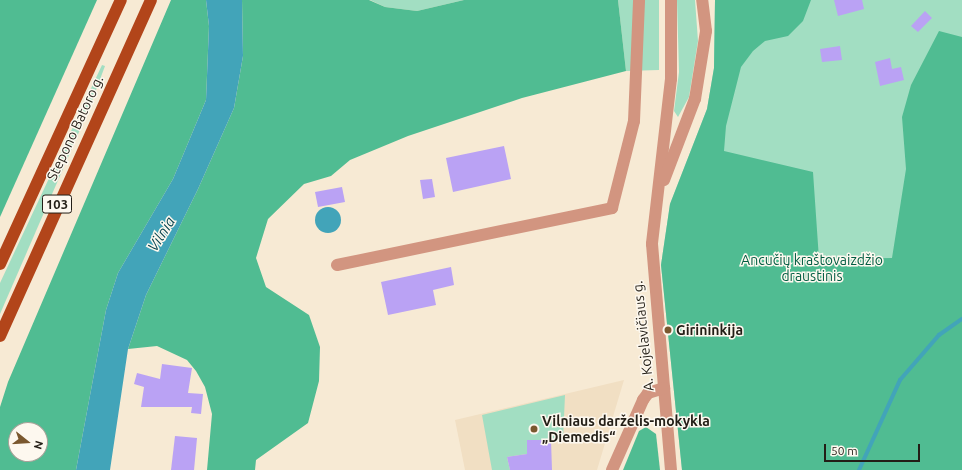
<!DOCTYPE html>
<html>
<head>
<meta charset="utf-8">
<style>
  body { margin:0 }
  #map { position:relative; width:962px; height:470px; overflow:hidden; background:#f7ead4; font-family:Ubuntu,sans-serif }
  div>[style] { position:absolute }
  [style*='--x'] { left:calc(var(--x)*1px); top:calc(var(--y)*1px); width:calc(var(--w)*1px); rotate:calc(var(--a)*1deg) }
  .built>* { inset:0; background:#f1dfc3 }
  .green>* { inset:0; background:#a2dec2 }
  .forest>* { inset:0; background:#50bc92 }
  .water>* { inset:0; background:#42a4b9 }
  .round { border-radius:50% }
  .stream>* { height:4px; margin:-2px; padding:0 2px; transform-origin:2px; border-radius:2px; background:#42a4b9 }
  .building>* { inset:0; background:#baa2f4 }
  .street>* { height:12px; margin:-6px; padding:0 6px; transform-origin:6px; border-radius:6px; background:#d29580 }
  .primary>* { height:12px; margin:-6px; padding:0 6px; transform-origin:6px; border-radius:6px; background:#b2451a }
  .dots>* { width:11px; height:11px; translate:-50% -50%; box-sizing:border-box; border:2px solid #fdf8ef; border-radius:50% }
  span { translate:-50% -50%; white-space:nowrap; text-align:center; line-height:1.15; -webkit-text-stroke:3px #fdf8ef; paint-order:stroke }
  .shield-label span { padding:1px 3px; background:#fdf8ef; border:1px solid; border-radius:3px; -webkit-text-stroke-width:0 }
  .shield-label { font-size:13px; color:#231e16; font-weight:700 }
  .street-label { font-size:14px; color:#231e16 }
  .park-label { font-size:14px; color:#015c41 }
  .poi-label { font-size:14px; color:#231e16; font-weight:700 }
  .left { translate:0 -50%; text-align:left }
  .water-label { font-size:15px; color:#08444f; font-style:italic }
  .north { position:absolute; left:8px; top:422px; width:40px; height:40px; box-sizing:border-box; background:#fdf8ef; border:1px solid #a6a198; border-radius:50%; rotate:107deg; font-size:11px; font-weight:700; line-height:16px; text-align:center; color:#231e16 }
  .north::after { content:''; display:block; margin:auto; width:14px; height:18px; background:#7a582f; clip-path:polygon(50% 0,100% 100%,50% 72%,0 100%) }
  .scale { position:absolute; left:824px; top:444px; width:96px; height:18px; box-sizing:border-box; border:2px solid #231e16; border-top:0; padding-left:5px; font-size:12px; line-height:14px; white-space:nowrap; color:#231e16; -webkit-text-stroke:3px #fdf8ef; paint-order:stroke }
</style>
</head>
<body>
<div id="map">
  <div class="built">
    <div style="clip-path:polygon(624px 380px,597px 470px,465px 470px,455px 420px)"></div>
  </div>
  <div class="green">
    <div style="clip-path:polygon(370px 0,464px 0,417px 11px,385px 7px)"></div>
    <div style="clip-path:polygon(618px 0,659px 0,659px 70px,626px 71px)"></div>
    <div style="clip-path:polygon(677px 0,695px 0,698px 41px,689px 97px,678px 117px,674px 111px,679px 72px)"></div>
    <div style="clip-path:polygon(715px 0,962px 0,962px 470px,682px 470px,661px 265px,670px 204px,707px 109px,714px 68px)"></div>
    <div style="clip-path:polygon(102px 65px,105px 66px,89px 109px,0 314px,0 283px)"></div>
    <div style="clip-path:polygon(565px 395px,563px 440px,527px 440px,527px 454px,507px 457px,510px 470px,492px 470px,482px 415px)"></div>
  </div>
  <div class="forest">
    <div style="clip-path:polygon(0 0,97px 0,0 217px)"></div>
    <div style="clip-path:polygon(evenodd,171px 0,206px 0,209px 26px,206px 100px,173px 179px,118px 273px,106px 310px,76px 470px,0 470px,0 407px,8px 382px,171px 0,16px 430px,40px 430px,40px 454px,16px 454px,16px 430px)"></div>
    <div style="clip-path:polygon(242px 0,369px 0,385px 7px,417px 11px,464px 0,618px 0,626px 71px,522px 98px,408px 136px,350px 160px,331px 176px,304px 184px,268px 219px,256px 258px,266px 287px,309px 315px,320px 347px,319px 381px,308px 423px,256px 460px,255px 470px,207px 470px,212px 414px,205px 387px,196px 371px,187px 360px,157px 346px,128px 349px,146px 295px,198px 189px,234px 108px,243px 56px)"></div>
    <div style="clip-path:polygon(715px 0,811px 0,803px 21px,788px 36px,765px 41px,753px 51px,741px 67px,726px 126px,724px 151px,813px 172px,819px 259px,892px 258px,906px 169px,902px 117px,911px 85px,939px 31px,962px 37px,962px 470px,682px 470px,661px 265px,670px 204px,707px 109px,714px 68px)"></div>
    <div style="clip-path:polygon(646px 427px,656px 434px,660px 470px,623px 470px,639px 431px)"></div>
  </div>
  <div class="water">
    <div style="clip-path:polygon(206px 0,242px 0,243px 56px,234px 108px,198px 189px,146px 295px,128px 349px,110px 470px,76px 470px,106px 310px,118px 273px,173px 179px,206px 100px,209px 26px)"></div>
    <div class="round" style="left:315px;top:207px;width:26px;height:26px"></div>
  </div>
  <div class="stream">
    <div style="--x:859;--y:470;--w:99;--a:-65.5"></div>
    <div style="--x:900;--y:380;--w:60;--a:-49.1"></div>
    <div style="--x:939;--y:335;--w:28;--a:-35"></div>
  </div>
  <div class="building">
    <div style="clip-path:polygon(834px 0,862px 0,864px 9px,838px 16px)"></div>
    <div style="clip-path:polygon(925px 11px,932px 18px,918px 32px,911px 26px)"></div>
    <div style="clip-path:polygon(840px 46px,842px 60px,822px 62px,820px 49px)"></div>
    <div style="clip-path:polygon(890px 58px,892px 69px,901px 67px,904px 80px,880px 86px,875px 62px)"></div>
    <div style="clip-path:polygon(504px 146px,511px 179px,453px 192px,446px 158px)"></div>
    <div style="clip-path:polygon(432px 179px,435px 197px,423px 199px,420px 180px)"></div>
    <div style="clip-path:polygon(342px 187px,345px 202px,318px 207px,315px 192px)"></div>
    <div style="clip-path:polygon(451px 267px,454px 285px,433px 290px,436px 305px,388px 315px,381px 282px)"></div>
    <div style="clip-path:polygon(162px 364px,192px 368px,188px 393px,203px 394px,201px 414px,191px 413px,192px 407px,141px 407px,144px 387px,134px 384px,137px 373px,160px 379px)"></div>
    <div style="clip-path:polygon(175px 436px,197px 438px,194px 470px,171px 470px)"></div>
    <div style="clip-path:polygon(527px 440px,551px 440px,552px 470px,510px 470px,507px 457px,527px 454px)"></div>
  </div>
  <div class="street">
    <div style="--x:671;--y:0;--w:79;--a:90"></div>
    <div style="--x:671;--y:79;--w:166;--a:96.6"></div>
    <div style="--x:652;--y:244;--w:227;--a:85.2"></div>
    <div style="--x:664;--y:180;--w:87;--a:-69.1"></div>
    <div style="--x:695;--y:99;--w:69;--a:-80.8"></div>
    <div style="--x:706;--y:31;--w:31;--a:-97"></div>
    <div style="--x:337;--y:265;--w:281;--a:-11.7"></div>
    <div style="--x:612;--y:208;--w:90;--a:-75.8"></div>
    <div style="--x:634;--y:121;--w:121;--a:-87.6"></div>
    <div style="--x:612;--y:470;--w:77;--a:-66.1"></div>
    <div style="--x:643;--y:400;--w:9;--a:-54"></div>
    <div style="--x:648;--y:393;--w:17;--a:-17"></div>
  </div>
  <div class="primary">
    <div style="--x:0;--y:264;--w:290;--a:-65.4"></div>
    <div style="--x:0;--y:336;--w:368;--a:-65.8"></div>
  </div>
  <div class="dots">
    <div style="left:668px;top:330px;background:#7a582f"></div>
    <div style="left:534px;top:429px;background:#7a582f"></div>
  </div>
  <div class="shield-label">
    <span style="left:57px;top:204px">103</span>
  </div>
  <div class="street-label">
    <span style="left:75px;top:128px;rotate:-65deg">Stepono Batoro g.</span>
    <span style="left:643px;top:336px;rotate:-96deg">A. Kojelavičiaus g.</span>
  </div>
  <div class="park-label">
    <span style="left:812px;top:268px">Ancučių kraštovaizdžio<br>draustinis</span>
  </div>
  <div class="poi-label">
    <span class="left" style="left:676px;top:330px">Girininkija</span>
    <span class="left" style="left:542px;top:429px">Vilniaus darželis-mokykla<br>„Diemedis“</span>
  </div>
  <div class="water-label">
    <span style="left:161px;top:234px;rotate:-58deg">Vilnia</span>
  </div>
  <div class="north">N</div>
  <div class="scale">50 m</div>
</div>
</body>
</html>
